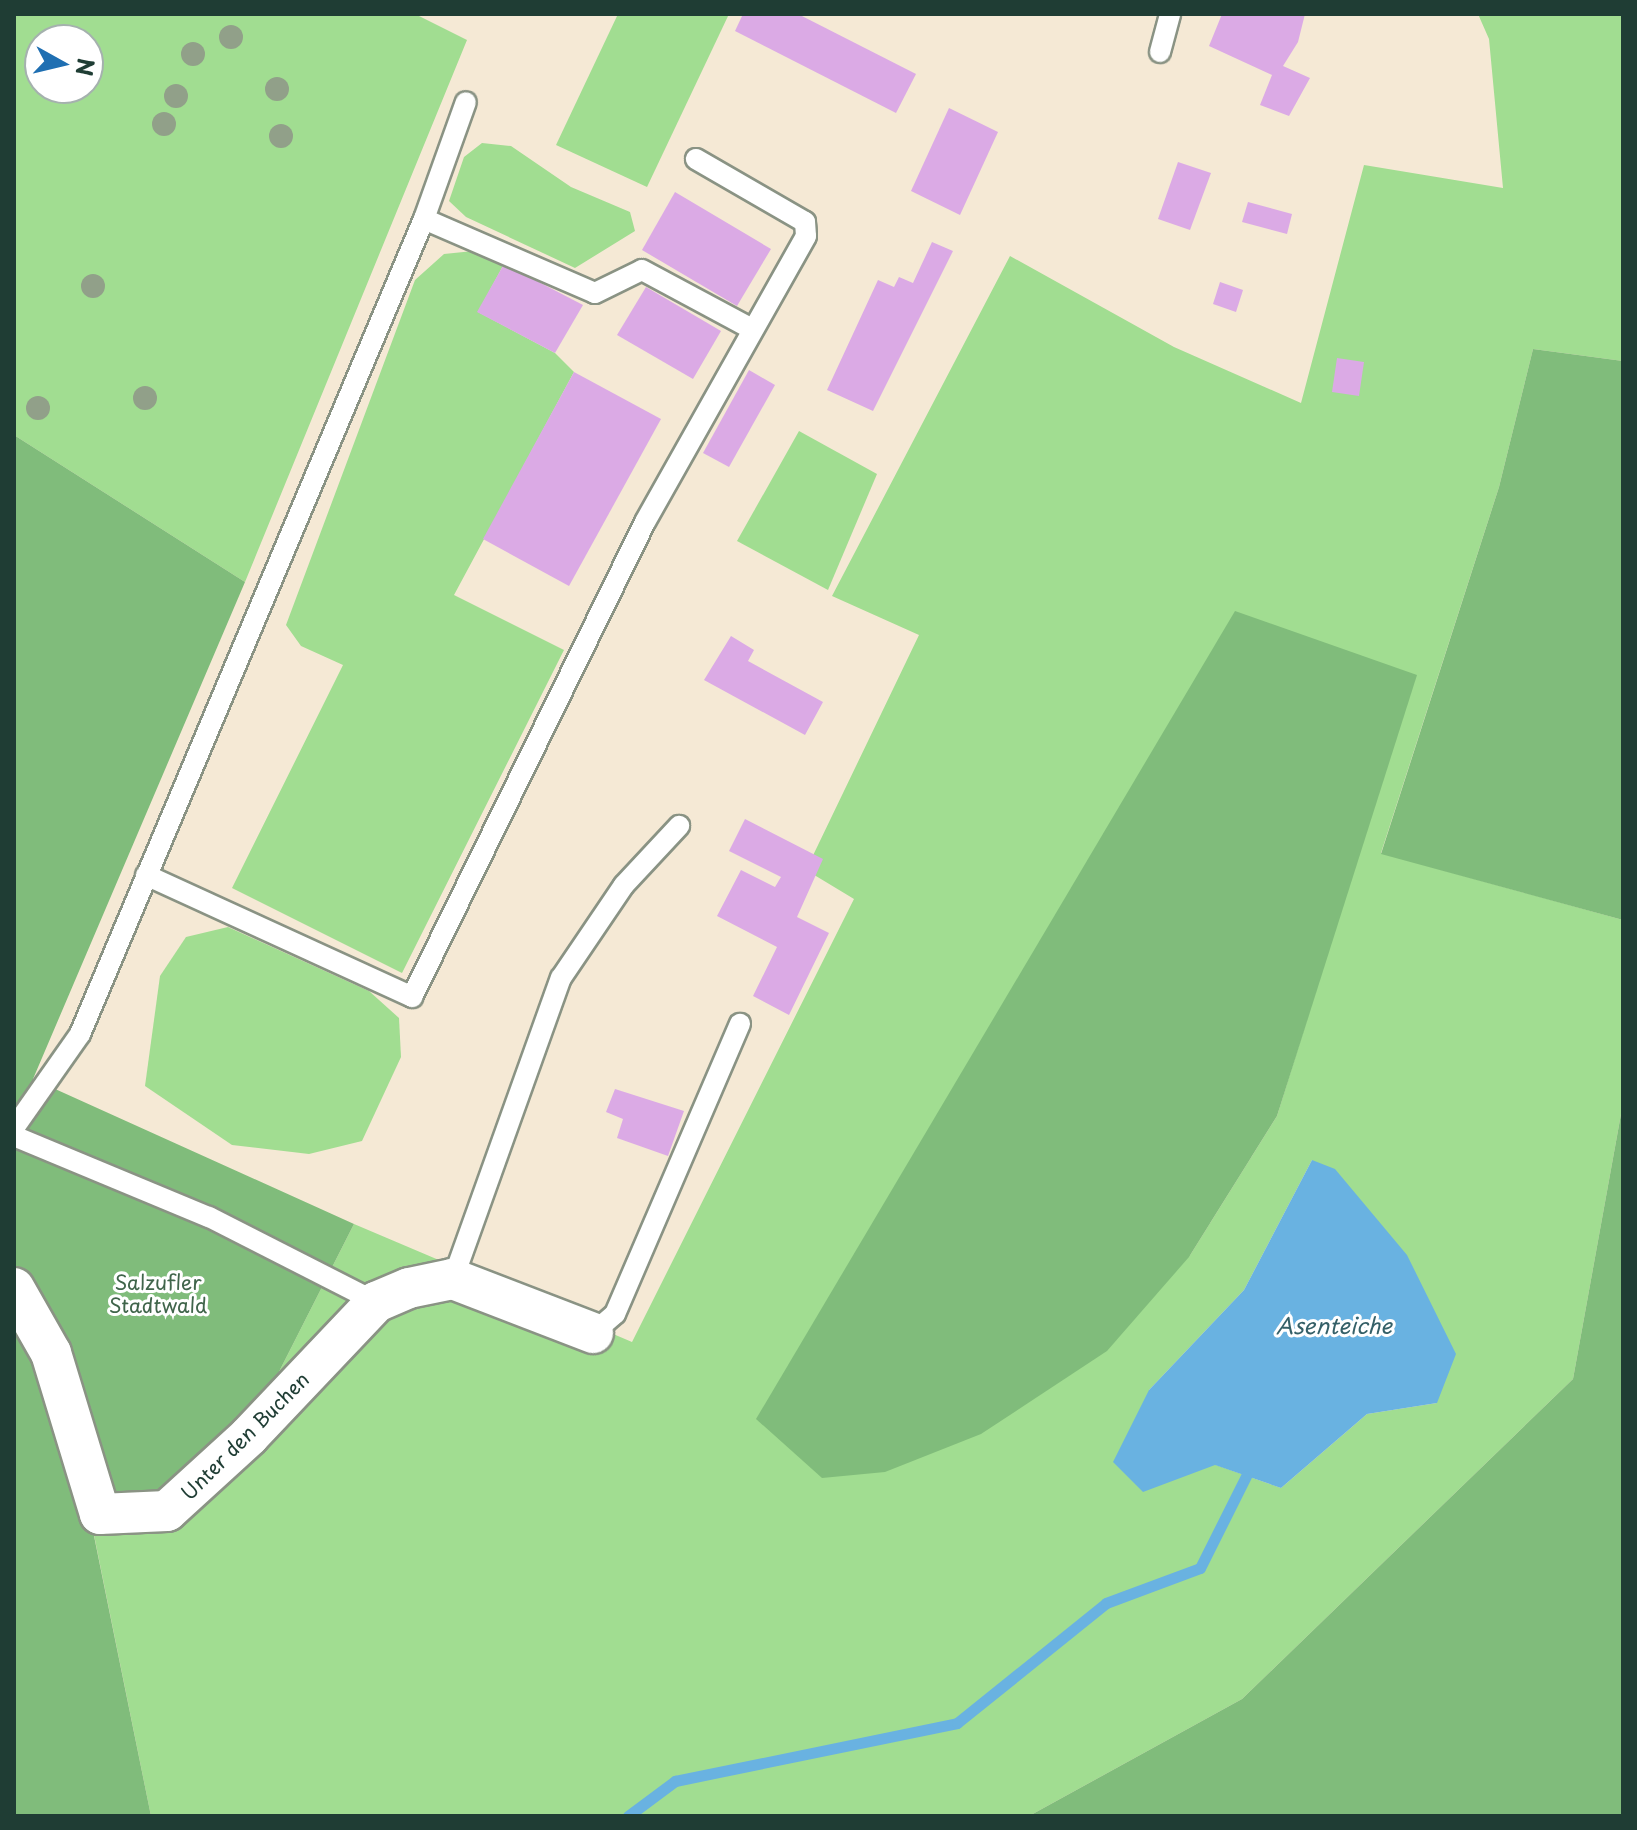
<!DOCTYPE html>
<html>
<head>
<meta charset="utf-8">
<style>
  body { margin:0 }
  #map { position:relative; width:1637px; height:1830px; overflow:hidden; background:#f5e9d5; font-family:"Playpen Sans",sans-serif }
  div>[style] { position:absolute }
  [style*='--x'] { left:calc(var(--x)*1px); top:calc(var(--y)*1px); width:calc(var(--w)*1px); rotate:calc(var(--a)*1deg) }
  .green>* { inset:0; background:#a1dd91 }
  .forest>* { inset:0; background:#80bc7b }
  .water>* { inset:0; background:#69b2e1 }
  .stream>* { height:11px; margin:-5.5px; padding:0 5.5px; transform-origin:5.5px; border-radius:5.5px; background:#69b2e1 }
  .building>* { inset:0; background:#dbaae5 }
  .roads { filter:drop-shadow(2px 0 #8a9384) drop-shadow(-2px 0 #8a9384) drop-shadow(0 2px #8a9384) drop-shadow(0 -2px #8a9384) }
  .service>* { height:20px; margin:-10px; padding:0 10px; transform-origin:10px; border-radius:10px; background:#fff }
  .minor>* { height:40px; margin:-20px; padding:0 20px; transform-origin:20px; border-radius:20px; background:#fff }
  .trees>* { width:24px; height:24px; margin:-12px; border-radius:50%; background:#91a089 }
  span { translate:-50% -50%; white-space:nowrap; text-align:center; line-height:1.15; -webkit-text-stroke:6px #fff; paint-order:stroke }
  .park-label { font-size:20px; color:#40654b }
  .street-label { font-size:20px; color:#1f3d34 }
  .water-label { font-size:22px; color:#356068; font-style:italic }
  .frame { position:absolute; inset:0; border:16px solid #1f3d34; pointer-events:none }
  .north { position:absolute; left:24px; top:24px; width:80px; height:80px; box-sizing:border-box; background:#fff; border:2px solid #a5b1ae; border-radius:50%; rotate:98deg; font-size:22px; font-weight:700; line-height:32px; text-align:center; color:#1f3d34 }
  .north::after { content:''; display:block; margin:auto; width:28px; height:36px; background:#1f6fb2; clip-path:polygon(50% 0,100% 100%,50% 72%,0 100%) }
</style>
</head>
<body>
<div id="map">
  <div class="green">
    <div style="clip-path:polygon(evenodd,14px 14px,415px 14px,467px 40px,245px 582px,14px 435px,14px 14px,40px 40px,88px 40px,88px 88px,40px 88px,40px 40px)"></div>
    <div style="clip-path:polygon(618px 14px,729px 14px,647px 187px,556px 145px)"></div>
    <div style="clip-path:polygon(evenodd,1478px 14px,1623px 14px,1623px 361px,1533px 349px,1499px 487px,1381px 853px,1623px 920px,1623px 1103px,1573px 1379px,1242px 1699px,1029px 1816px,151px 1816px,94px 1535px,167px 1502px,250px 1429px,354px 1224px,632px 1342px,854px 899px,806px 870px,919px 635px,832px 596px,1010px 256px,1174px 347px,1301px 403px,1364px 165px,1503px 188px,1489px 39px,1478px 14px,1350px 881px,1277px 1116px,1189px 1257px,1350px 881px,1478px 14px,1312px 1160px,1437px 1403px,1367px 1414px,1281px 1488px,1216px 1465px,1149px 1390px,1244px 1290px,1312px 1160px)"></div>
    <div style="clip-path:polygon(482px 143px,511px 146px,571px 187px,630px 212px,635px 231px,575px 268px,466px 217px,449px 201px,464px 157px)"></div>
    <div style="clip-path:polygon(493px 249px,504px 264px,478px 312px,555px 353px,574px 372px,454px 595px,564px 650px,402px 973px,232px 888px,343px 665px,301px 646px,286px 625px,415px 280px,444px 254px)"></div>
    <div style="clip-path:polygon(799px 431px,877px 474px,828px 590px,737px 541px)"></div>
    <div style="clip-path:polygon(228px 927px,369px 991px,399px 1018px,401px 1057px,362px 1141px,309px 1154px,232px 1145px,145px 1086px,160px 976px,186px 937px)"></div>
  </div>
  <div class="forest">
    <div style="clip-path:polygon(1533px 349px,1623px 361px,1623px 920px,1381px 854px,1499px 487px)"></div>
    <div style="clip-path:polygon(14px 435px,245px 582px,33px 1079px,354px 1224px,250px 1429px,167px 1502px,94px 1536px,151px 1816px,14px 1816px)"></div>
    <div style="clip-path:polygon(1235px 611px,1417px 675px,1277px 1116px,1189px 1257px,1107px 1351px,981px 1434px,885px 1472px,822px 1478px,756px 1419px)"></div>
    <div style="clip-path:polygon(1623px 1103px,1623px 1816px,1029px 1816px,1242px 1699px,1573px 1379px)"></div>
  </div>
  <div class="water">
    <div style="clip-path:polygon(1312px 1160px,1335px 1169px,1407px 1255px,1456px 1354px,1437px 1403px,1367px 1414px,1281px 1488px,1215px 1465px,1143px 1492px,1113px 1462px,1149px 1390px,1244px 1290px)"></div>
  </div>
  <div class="stream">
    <div style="--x:628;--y:1816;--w:59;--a:-36.7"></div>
    <div style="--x:675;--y:1781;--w:288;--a:-11.6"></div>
    <div style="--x:957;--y:1723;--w:191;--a:-38.8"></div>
    <div style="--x:1106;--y:1603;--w:100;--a:-20.4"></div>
    <div style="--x:1200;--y:1568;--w:103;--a:-63.4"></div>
  </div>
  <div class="building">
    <div style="clip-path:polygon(743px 14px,798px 14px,916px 74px,896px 113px,735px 31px)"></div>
    <div style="clip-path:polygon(1222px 14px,1305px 14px,1298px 42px,1283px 66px,1310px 78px,1289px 116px,1260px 105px,1272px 75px,1209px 46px)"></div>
    <div style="clip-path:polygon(949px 108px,998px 132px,960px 215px,911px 191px)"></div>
    <div style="clip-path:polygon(1178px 162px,1211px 173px,1190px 230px,1158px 219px)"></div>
    <div style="clip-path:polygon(675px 192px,771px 249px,737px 306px,642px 250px)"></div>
    <div style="clip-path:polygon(1248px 202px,1292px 214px,1287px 234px,1242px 222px)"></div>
    <div style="clip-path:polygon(932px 242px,953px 251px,873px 411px,827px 390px,878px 280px,894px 287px,899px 277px,913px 283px)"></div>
    <div style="clip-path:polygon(504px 264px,583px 305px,555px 353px,477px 312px)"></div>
    <div style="clip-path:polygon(1220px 282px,1243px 290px,1236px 312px,1213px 304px)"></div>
    <div style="clip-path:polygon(646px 287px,721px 331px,693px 379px,617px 335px)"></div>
    <div style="clip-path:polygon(1337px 358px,1364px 362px,1359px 396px,1332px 392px)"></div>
    <div style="clip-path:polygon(749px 370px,775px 385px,729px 467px,703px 453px)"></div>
    <div style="clip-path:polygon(574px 372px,661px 419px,569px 586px,483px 539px)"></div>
    <div style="clip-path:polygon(731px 636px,754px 650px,748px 661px,823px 702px,805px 735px,704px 680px)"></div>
    <div style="clip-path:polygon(745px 819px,823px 859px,797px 917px,829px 933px,789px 1015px,753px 996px,777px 947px,717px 916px,741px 870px,775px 887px,781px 877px,729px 851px)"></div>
    <div style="clip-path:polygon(615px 1089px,684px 1111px,668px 1156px,617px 1138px,623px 1119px,606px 1112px)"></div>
  </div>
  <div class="roads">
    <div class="service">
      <div style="--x:1160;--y:52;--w:39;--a:-75"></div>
      <div style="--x:424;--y:219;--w:186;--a:23.4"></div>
      <div style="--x:595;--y:293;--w:52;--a:-26.1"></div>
      <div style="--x:642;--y:270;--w:123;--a:28.2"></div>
      <div style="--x:146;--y:875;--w:293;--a:24.6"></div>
      <div style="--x:412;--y:997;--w:529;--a:-63.87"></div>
      <div style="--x:645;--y:522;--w:328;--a:-60.6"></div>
      <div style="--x:806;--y:236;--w:14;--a:-94"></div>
      <div style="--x:805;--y:222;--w:126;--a:-150"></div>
      <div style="--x:14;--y:1128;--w:115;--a:-54.9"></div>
      <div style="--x:80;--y:1034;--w:885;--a:-67.12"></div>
      <div style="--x:424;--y:219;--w:124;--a:-70.3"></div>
      <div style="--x:14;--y:1136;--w:211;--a:22.6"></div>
      <div style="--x:209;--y:1217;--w:187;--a:27"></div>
      <div style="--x:453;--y:1279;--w:320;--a:-70.3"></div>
      <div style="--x:561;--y:978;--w:112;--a:-55.9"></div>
      <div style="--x:624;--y:885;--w:81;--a:-47"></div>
      <div style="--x:593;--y:1333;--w:29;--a:-41"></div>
      <div style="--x:615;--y:1314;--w:316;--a:-66.7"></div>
    </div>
    <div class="minor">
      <div style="--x:14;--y:1288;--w:75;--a:60.4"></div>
      <div style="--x:51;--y:1353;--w:168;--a:73.1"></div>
      <div style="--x:100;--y:1514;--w:67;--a:-2.6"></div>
      <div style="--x:167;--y:1511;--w:111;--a:-42.4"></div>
      <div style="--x:249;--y:1436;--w:185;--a:-46.5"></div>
      <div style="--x:376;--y:1302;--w:36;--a:-23"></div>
      <div style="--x:409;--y:1288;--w:45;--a:-11.6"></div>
      <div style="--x:453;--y:1279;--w:150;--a:21.1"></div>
    </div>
  </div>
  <div class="trees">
    <div style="left:231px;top:37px"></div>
    <div style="left:193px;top:54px"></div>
    <div style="left:277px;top:89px"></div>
    <div style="left:176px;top:96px"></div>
    <div style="left:164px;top:124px"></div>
    <div style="left:281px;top:136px"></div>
    <div style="left:93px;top:286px"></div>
    <div style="left:145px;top:398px"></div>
    <div style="left:38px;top:408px"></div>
  </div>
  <div class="park-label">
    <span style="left:158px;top:1294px">Salzufler<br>Stadtwald</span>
  </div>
  <div class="street-label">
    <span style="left:245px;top:1436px;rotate:-45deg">Unter den Buchen</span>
  </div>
  <div class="water-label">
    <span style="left:1334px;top:1325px">Asenteiche</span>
  </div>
  <div class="frame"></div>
  <div class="north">N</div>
</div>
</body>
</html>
